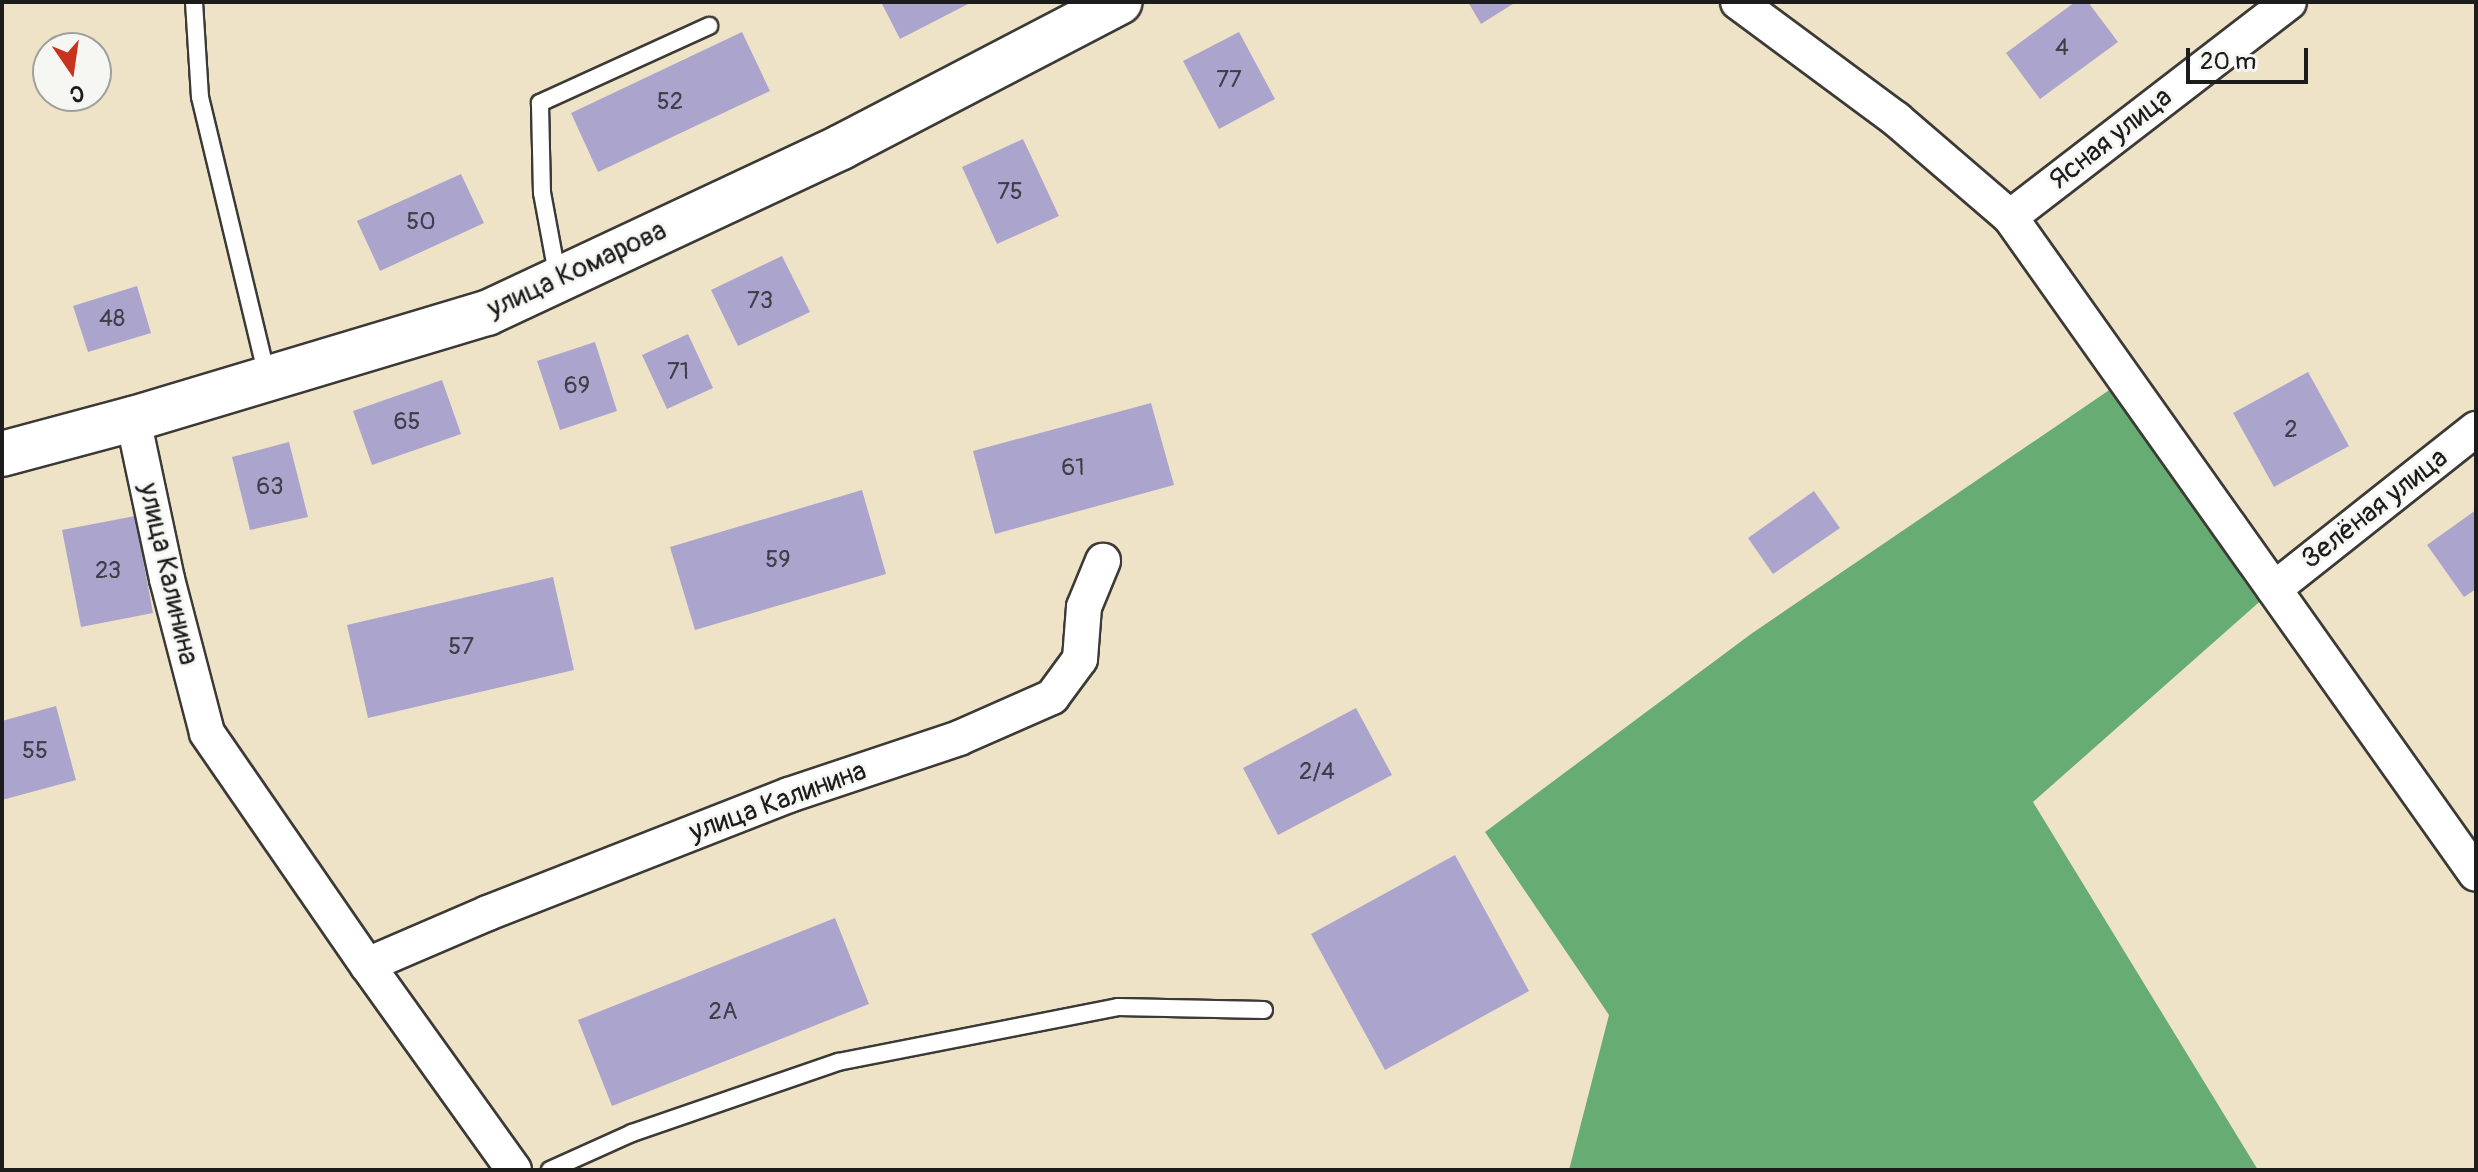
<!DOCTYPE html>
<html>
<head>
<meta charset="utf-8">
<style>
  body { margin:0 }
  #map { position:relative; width:2478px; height:1172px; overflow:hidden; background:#eee3c7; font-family:Pangolin,sans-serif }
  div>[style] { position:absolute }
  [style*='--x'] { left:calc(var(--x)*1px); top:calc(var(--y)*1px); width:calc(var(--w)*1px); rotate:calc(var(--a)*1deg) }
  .forest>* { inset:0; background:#67ac72 }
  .building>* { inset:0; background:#aba5ce }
  .roads { filter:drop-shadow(2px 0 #3c3a36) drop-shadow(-2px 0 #3c3a36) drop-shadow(0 2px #3c3a36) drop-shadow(0 -2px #3c3a36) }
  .lane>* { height:16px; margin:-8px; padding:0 8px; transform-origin:8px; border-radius:8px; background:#fff }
  .street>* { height:34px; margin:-17px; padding:0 17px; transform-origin:17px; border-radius:17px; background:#fff }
  .secondary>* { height:44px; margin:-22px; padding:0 22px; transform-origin:22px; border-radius:22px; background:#fff }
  span { translate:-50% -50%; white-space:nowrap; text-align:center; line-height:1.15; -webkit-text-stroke:6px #f6f6f2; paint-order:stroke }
  .number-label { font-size:24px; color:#403e48 }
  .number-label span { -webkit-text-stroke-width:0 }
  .street-label { font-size:28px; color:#1c1c1c }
  .frame { position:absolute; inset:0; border:4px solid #1c1c1c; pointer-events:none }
  .north { position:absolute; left:32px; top:32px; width:80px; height:80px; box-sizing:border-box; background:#f6f6f2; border:2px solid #9f9f9c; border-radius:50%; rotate:167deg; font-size:22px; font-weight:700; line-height:32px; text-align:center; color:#1c1c1c }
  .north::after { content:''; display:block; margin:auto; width:28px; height:36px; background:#c8321e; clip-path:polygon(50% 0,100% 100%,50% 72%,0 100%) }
  .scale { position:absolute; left:2186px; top:48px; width:122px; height:36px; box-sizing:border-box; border:4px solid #1c1c1c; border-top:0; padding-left:10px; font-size:24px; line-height:28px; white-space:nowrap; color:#1c1c1c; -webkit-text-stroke:6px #f6f6f2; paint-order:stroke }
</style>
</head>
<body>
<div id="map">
  <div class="forest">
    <div style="clip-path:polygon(2124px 380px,2274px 589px,2033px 802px,2258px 1170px,1569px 1170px,1609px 1015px,1485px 832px,1751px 634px)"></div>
  </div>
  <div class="building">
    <div style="clip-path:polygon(881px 2px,972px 2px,900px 39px)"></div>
    <div style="clip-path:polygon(1468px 2px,1516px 2px,1481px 24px)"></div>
    <div style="clip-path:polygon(2075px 2px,2088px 2px,2118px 42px,2040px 99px,2006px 53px)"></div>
    <div style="clip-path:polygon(742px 32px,770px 91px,598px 172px,571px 113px)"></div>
    <div style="clip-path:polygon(1239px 32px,1275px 99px,1219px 129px,1183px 61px)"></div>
    <div style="clip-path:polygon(1023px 139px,1059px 216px,997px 244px,962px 167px)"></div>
    <div style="clip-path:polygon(461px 174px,484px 223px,380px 271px,357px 221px)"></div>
    <div style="clip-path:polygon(782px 256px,810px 312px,738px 346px,711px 290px)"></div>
    <div style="clip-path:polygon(137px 286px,151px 333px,88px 352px,73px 306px)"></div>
    <div style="clip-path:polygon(688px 334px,713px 388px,667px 409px,642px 355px)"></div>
    <div style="clip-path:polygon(595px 342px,617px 411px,560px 430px,537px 361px)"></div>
    <div style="clip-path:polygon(2308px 372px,2349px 446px,2274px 487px,2233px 413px)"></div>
    <div style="clip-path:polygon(442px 380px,461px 434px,372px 465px,353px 411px)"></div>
    <div style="clip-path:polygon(1151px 403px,1174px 485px,995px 534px,973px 451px)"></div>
    <div style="clip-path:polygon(289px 442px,308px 517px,250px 530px,232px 457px)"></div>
    <div style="clip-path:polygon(862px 490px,886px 574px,695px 630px,670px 547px)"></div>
    <div style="clip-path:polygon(1814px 491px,1840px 528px,1773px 574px,1748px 538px)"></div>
    <div style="clip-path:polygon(2476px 510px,2476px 589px,2464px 597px,2427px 545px)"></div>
    <div style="clip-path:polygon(135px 516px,153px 613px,81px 627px,62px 530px)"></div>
    <div style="clip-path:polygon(553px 577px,574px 670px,368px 718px,347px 625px)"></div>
    <div style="clip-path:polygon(56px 706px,76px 780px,2px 800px,2px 721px)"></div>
    <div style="clip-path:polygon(1356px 708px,1392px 775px,1278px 835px,1243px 768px)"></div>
    <div style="clip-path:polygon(1455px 855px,1529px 991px,1385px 1070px,1311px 934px)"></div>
    <div style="clip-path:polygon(835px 918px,869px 1004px,612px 1106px,578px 1020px)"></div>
  </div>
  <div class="roads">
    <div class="lane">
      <div style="--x:194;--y:2;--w:95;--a:86.4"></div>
      <div style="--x:200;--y:97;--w:287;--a:76.5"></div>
      <div style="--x:558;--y:279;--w:87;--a:-100.5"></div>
      <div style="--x:542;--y:193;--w:90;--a:-91.3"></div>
      <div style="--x:540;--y:103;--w:186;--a:-24.5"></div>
      <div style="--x:550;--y:1170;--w:90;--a:-24.3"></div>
      <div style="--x:632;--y:1133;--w:218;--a:-19"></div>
      <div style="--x:838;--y:1062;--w:285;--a:-11.1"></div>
      <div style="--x:1118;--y:1007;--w:146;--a:1.2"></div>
    </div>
    <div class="street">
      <div style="--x:1738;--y:2;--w:197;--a:36.5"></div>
      <div style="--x:1896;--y:119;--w:150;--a:40.7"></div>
      <div style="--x:2010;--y:217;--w:805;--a:54.65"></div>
      <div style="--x:2010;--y:217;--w:352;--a:-37.6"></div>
      <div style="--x:133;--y:419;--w:164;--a:78"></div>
      <div style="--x:167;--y:579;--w:159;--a:75.4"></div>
      <div style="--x:207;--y:733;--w:282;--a:55.4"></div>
      <div style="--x:2274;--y:589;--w:258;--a:-38.4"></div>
      <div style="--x:514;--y:1170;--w:252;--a:-125.6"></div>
      <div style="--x:367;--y:965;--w:132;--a:-23.3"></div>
      <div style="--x:488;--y:913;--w:323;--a:-21.4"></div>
      <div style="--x:789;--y:795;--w:179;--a:-18.5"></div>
      <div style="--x:959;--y:738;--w:102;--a:-23.8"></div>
      <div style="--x:1052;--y:697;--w:47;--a:-53.6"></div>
      <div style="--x:1080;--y:659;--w:52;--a:-85.6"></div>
      <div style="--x:1084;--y:607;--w:50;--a:-67.6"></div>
    </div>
    <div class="secondary">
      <div style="--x:2;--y:454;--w:136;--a:-15"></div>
      <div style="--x:133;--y:419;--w:370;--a:-16.7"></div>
      <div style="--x:487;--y:313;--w:391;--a:-25.1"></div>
      <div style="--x:841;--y:147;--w:314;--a:-27.5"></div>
    </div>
  </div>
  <div class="number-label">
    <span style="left:2062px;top:48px">4</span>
    <span style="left:1229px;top:80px">77</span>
    <span style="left:670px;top:102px">52</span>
    <span style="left:1010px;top:192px">75</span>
    <span style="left:421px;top:222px">50</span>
    <span style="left:760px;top:301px">73</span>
    <span style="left:112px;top:319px">48</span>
    <span style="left:678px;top:372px">71</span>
    <span style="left:577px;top:386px">69</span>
    <span style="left:407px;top:422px">65</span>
    <span style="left:2291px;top:430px">2</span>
    <span style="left:1073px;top:468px">61</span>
    <span style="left:270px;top:487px">63</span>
    <span style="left:778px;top:560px">59</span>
    <span style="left:108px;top:571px">23</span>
    <span style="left:461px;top:647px">57</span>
    <span style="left:35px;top:751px">55</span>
    <span style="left:1317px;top:772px">2/4</span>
    <span style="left:723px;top:1012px">2А</span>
  </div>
  <div class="street-label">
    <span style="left:2111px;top:139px;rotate:-38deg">Ясная улица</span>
    <span style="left:577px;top:270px;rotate:-25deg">улица Комарова</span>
    <span style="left:2375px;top:509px;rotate:-38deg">Зелёная улица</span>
    <span style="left:168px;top:574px;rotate:77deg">улица Калинина</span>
    <span style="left:778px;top:802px;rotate:-20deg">улица Калинина</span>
  </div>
  <div class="frame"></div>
  <div class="north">С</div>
  <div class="scale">20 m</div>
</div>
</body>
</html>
